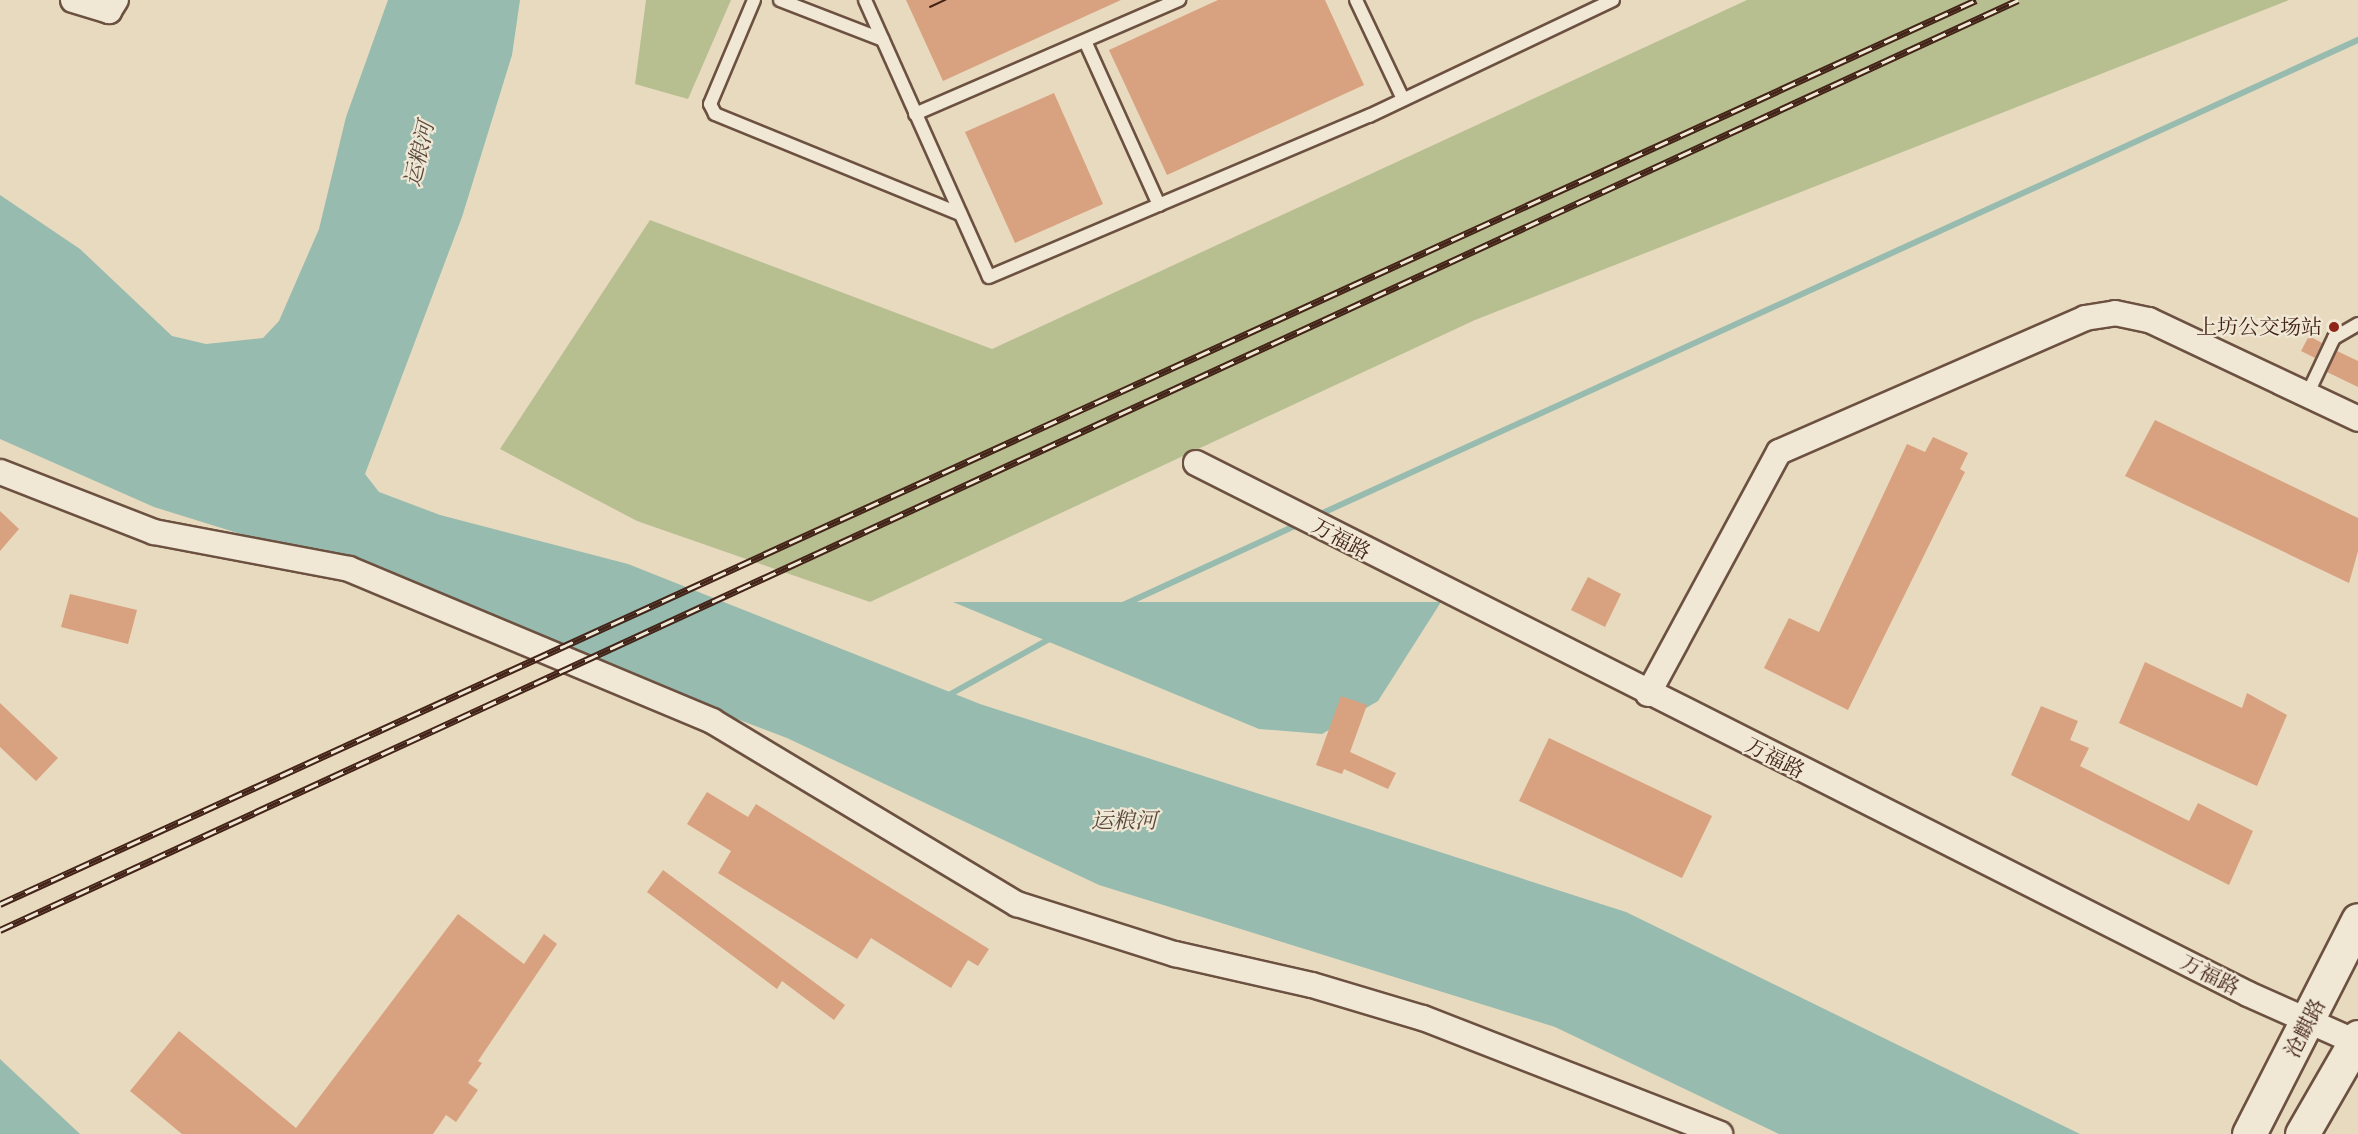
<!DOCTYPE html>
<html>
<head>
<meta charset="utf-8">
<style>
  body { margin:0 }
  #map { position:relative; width:2358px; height:1134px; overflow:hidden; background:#e8dabf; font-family:"IM FELL Great Primer","Noto Serif SC",serif }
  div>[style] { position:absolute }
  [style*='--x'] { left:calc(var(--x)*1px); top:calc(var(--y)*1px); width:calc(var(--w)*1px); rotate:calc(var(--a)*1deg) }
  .green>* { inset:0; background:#b7bf91 }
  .water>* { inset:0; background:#97bbaf }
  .stream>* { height:6px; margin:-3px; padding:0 3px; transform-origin:3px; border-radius:3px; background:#97bbaf }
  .building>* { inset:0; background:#d8a17f }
  .roads { filter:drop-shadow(2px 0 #6c5141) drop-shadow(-2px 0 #6c5141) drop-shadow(0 2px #6c5141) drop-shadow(0 -2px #6c5141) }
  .lane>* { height:12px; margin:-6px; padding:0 6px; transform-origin:6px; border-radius:6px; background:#f0e7d5 }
  .street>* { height:24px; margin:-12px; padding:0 12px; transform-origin:12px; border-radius:12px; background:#f0e7d5 }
  .secondary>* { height:33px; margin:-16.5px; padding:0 16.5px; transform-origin:16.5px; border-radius:16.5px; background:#f0e7d5 }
  .tram>* { height:1.5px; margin:-0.75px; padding:0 0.75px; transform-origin:0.75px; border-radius:0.75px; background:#432317 }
  .rail>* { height:7px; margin-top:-3.5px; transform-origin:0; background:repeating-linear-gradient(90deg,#f0e7d5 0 14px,#432317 0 28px); box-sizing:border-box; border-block:2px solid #432317 }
  .dots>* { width:16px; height:16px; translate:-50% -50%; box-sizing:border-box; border:3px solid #f0e7d5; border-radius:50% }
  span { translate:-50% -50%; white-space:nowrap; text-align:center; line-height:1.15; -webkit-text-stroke:4.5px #f0e7d5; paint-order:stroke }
  .poi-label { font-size:21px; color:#432317 }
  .right { translate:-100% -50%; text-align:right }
  .street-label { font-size:21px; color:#432317 }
  .water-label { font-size:22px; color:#58493d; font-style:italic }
</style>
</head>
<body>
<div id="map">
  <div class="green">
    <div style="clip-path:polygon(646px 0,731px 0,688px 99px,635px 84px)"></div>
    <div style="clip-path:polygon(1747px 0,2289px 0,1475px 320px,870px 602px,637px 521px,500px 449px,650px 220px,992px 349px)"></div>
  </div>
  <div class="water">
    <div style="clip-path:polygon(388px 0,520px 0,512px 55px,462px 217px,365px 474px,379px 492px,440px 515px,628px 564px,980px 704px,1626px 912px,2080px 1134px,1779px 1134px,1555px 1027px,1099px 885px,787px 738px,292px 550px,154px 507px,0 439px,0 195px,80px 249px,172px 336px,206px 344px,263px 338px,279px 321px,319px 229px,346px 117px)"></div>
    <div style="clip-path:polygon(953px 602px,1441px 602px,1378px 701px,1322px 734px,1259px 729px)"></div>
    <div style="clip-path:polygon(0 1059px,80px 1134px,0 1134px)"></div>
  </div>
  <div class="stream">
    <div style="--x:1316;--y:516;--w:1146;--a:-24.55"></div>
    <div style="--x:1123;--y:605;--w:196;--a:-24.7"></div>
    <div style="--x:947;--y:696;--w:121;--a:-29.1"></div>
  </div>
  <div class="building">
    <div style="clip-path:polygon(906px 0,1121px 0,943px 81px)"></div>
    <div style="clip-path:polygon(1218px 0,1325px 0,1364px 85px,1167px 175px,1109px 50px)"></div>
    <div style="clip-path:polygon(1054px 93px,1103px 204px,1015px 243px,965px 132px)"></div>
    <div style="clip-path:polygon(2309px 336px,2322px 343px,2315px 358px,2301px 351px)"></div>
    <div style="clip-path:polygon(2337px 351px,2358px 361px,2358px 387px,2327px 372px)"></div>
    <div style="clip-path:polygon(2155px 420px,2358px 518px,2358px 551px,2349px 583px,2125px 476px)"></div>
    <div style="clip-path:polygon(1933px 437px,1968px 453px,1960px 469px,1965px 472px,1848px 710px,1764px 668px,1789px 618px,1819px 632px,1907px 444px,1925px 452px)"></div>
    <div style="clip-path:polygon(0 511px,19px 529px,0 551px)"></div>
    <div style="clip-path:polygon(1588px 577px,1621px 594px,1605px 627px,1571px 610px)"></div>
    <div style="clip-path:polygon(70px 594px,137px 610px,128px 644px,61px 627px)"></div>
    <div style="clip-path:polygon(2145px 662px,2242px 708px,2247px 693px,2287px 715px,2257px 786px,2119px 723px)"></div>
    <div style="clip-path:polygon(1341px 696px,1367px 705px,1350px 752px,1396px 773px,1388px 789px,1344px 769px,1342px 774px,1316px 765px)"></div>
    <div style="clip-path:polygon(0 703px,58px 758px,36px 781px,0 747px)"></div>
    <div style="clip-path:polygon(2041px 706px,2078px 721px,2070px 740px,2089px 748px,2080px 766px,2189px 821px,2198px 803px,2253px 831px,2229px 885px,2011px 775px)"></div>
    <div style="clip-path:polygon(1549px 738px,1712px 816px,1682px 878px,1519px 801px)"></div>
    <div style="clip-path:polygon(707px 792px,748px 817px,756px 804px,989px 949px,978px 966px,968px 960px,951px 988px,871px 938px,857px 959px,718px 873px,731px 851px,687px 824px)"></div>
    <div style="clip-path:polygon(663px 870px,845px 1005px,834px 1020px,782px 981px,777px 989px,647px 892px)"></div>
    <div style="clip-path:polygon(458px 914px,524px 964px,544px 934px,557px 944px,478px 1061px,482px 1063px,468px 1083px,478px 1090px,456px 1122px,446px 1115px,433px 1134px,182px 1134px,130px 1091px,179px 1031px,296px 1128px)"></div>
  </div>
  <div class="roads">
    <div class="lane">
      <div style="--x:754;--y:0;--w:113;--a:112.9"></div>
      <div style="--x:710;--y:104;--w:11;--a:63"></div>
      <div style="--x:715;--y:114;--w:265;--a:22.2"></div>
      <div style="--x:780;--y:0;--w:110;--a:21.2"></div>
      <div style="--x:865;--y:0;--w:303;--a:65.9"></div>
      <div style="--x:989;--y:277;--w:413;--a:-23"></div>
      <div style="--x:1369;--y:116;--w:270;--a:-25.4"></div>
      <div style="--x:1356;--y:0;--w:110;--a:64.6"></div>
      <div style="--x:1085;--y:41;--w:180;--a:65.7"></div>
      <div style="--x:915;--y:114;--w:288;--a:-23.4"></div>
      <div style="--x:2307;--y:395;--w:63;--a:-64.7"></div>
      <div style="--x:2334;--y:338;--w:28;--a:-30"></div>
    </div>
    <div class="street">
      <div style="--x:73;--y:0;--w:38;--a:17"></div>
      <div style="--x:109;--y:11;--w:13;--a:-58"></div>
      <div style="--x:1196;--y:463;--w:1178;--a:26.78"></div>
      <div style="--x:2248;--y:994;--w:118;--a:24"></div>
      <div style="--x:0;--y:472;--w:165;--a:21.3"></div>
      <div style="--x:154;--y:532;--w:198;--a:10.7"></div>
      <div style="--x:349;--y:569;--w:394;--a:22.7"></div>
      <div style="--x:712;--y:721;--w:356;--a:31"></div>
      <div style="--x:1017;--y:904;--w:166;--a:17.6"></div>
      <div style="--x:1175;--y:954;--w:140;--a:12.8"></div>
      <div style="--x:1312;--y:985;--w:116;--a:16.6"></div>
      <div style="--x:1423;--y:1018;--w:319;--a:21.3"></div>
      <div style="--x:1648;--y:694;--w:275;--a:-61.6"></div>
      <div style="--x:1779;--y:452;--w:334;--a:-23.6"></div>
      <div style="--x:2085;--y:318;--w:30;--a:-9"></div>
      <div style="--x:2115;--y:313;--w:35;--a:12"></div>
      <div style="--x:2149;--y:320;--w:231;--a:25.3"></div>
    </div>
    <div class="secondary">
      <div style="--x:2249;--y:1134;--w:240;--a:-63"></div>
      <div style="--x:2302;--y:1134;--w:112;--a:-60"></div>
    </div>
  </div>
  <div class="tram">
    <div style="--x:930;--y:7;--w:17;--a:-25"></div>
  </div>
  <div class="rail">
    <div style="--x:0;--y:904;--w:2173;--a:-24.58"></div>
    <div style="--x:0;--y:930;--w:2222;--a:-24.74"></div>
  </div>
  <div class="dots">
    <div style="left:2334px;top:327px;background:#8f2418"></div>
  </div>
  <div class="poi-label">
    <span class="right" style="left:2322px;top:327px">上坊公交场站</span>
  </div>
  <div class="street-label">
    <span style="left:1341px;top:539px;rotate:28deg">万福路</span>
    <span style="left:1775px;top:758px;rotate:27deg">万福路</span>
    <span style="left:2210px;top:975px;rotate:27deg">万福路</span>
    <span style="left:2305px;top:1028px;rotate:-63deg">沧麒路</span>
  </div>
  <div class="water-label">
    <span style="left:419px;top:154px;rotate:-77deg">运粮河</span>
    <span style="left:1124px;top:821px">运粮河</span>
  </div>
</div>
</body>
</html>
